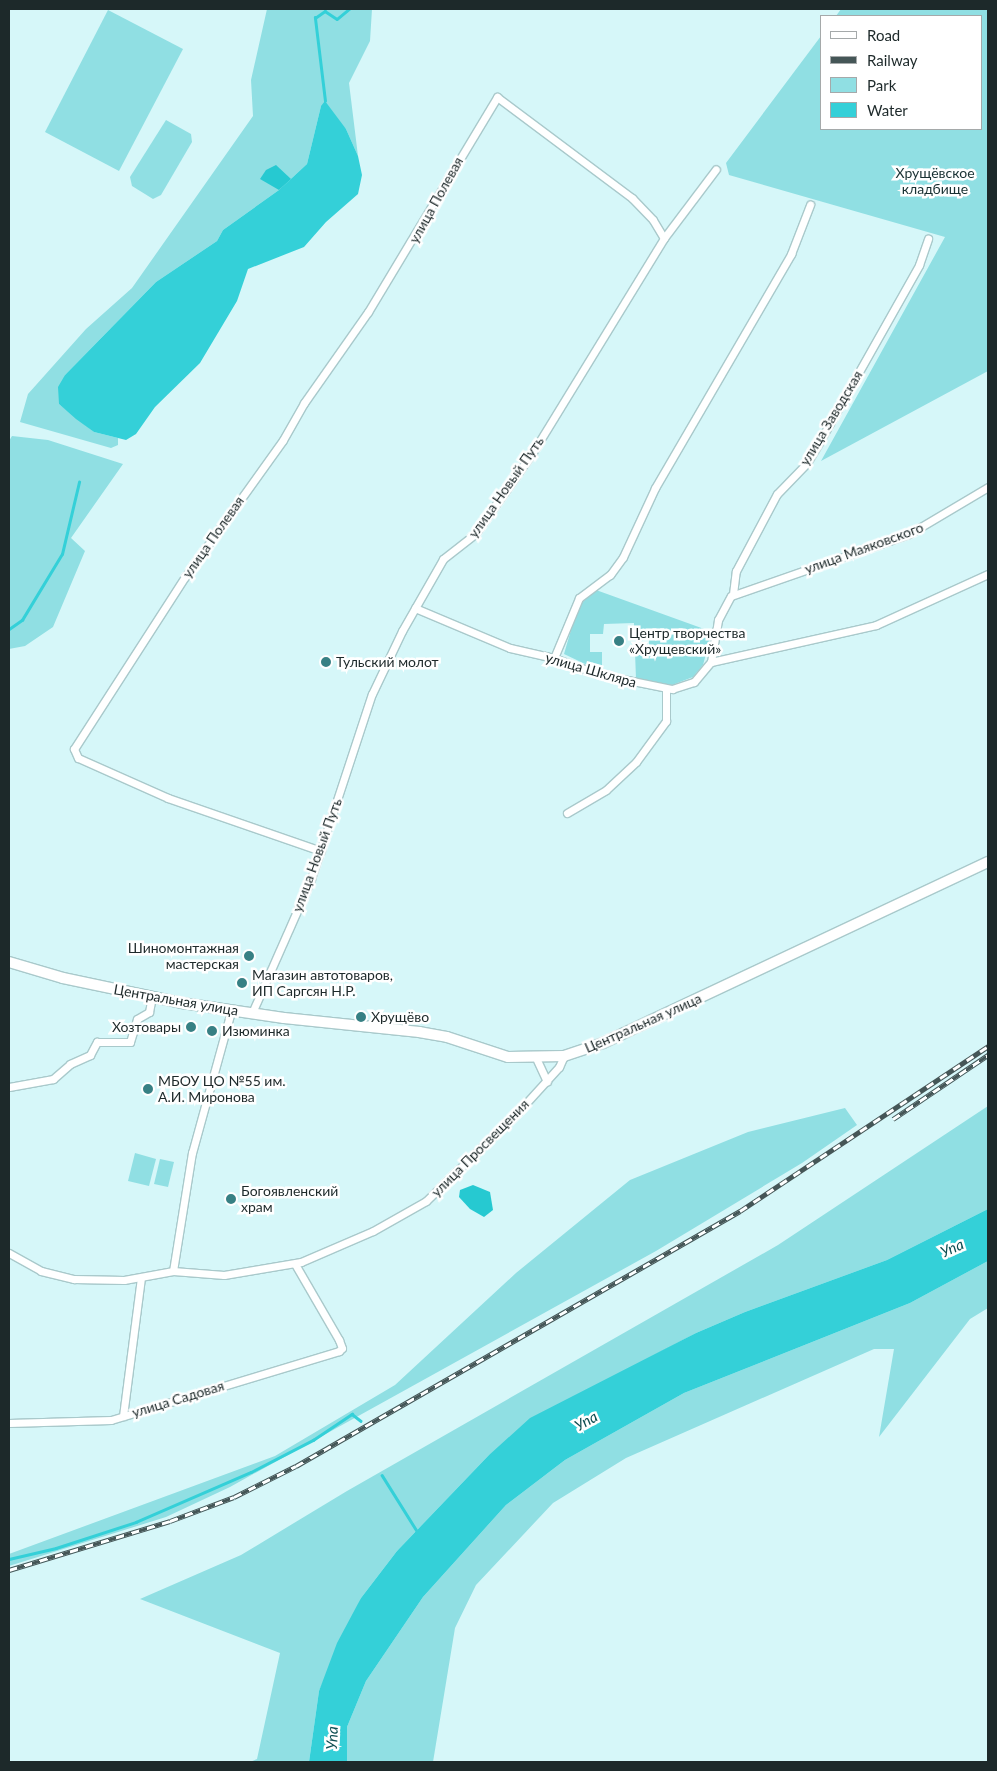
<!DOCTYPE html>
<html>
<head>
<meta charset="utf-8">
<style>
  body { margin:0 }
  #map { position:relative; width:997px; height:1771px; overflow:hidden; background:#d6f7f9; font-family:Lato,sans-serif }
  div>[style] { position:absolute }
  [style*='--x'] { left:calc(var(--x)*1px); top:calc(var(--y)*1px); width:calc(var(--w)*1px); rotate:calc(var(--a)*1deg) }
  .green>* { inset:0; background:#90dfe3 }
  .forest>* { inset:0; background:#26c9d1 }
  .water>* { inset:0; background:#34d0d8 }
  .stream>* { height:2.5px; margin:-1.25px; padding:0 1.25px; transform-origin:1.25px; border-radius:1.25px; background:#34d0d8 }
  .roads { filter:drop-shadow(1px 0 #a9c9cb) drop-shadow(-1px 0 #a9c9cb) drop-shadow(0 1px #a9c9cb) drop-shadow(0 -1px #a9c9cb) }
  .street>* { height:7px; margin:-3.5px; padding:0 3.5px; transform-origin:3.5px; border-radius:3.5px; background:#fff }
  .secondary>* { height:10px; margin:-5px; padding:0 5px; transform-origin:5px; border-radius:5px; background:#fff }
  .rail>* { height:4.5px; margin-top:-2.25px; transform-origin:0; background:repeating-linear-gradient(90deg,#fff 0 8px,#455657 0 16px); box-sizing:border-box; border-block:1px solid #455657 }
  .dots>* { width:14px; height:14px; translate:-50% -50%; box-sizing:border-box; border:2px solid #fff; border-radius:50% }
  span { translate:-50% -50%; white-space:nowrap; text-align:center; line-height:1.15; -webkit-text-stroke:5px #fff; paint-order:stroke }
  .park-label { font-size:14px; color:#193133 }
  .street-label { font-size:14px; color:#1d292a }
  .poi-label { font-size:14px; color:#1d292a }
  .left { translate:0 -50%; text-align:left }
  .right { translate:-100% -50%; text-align:right }
  .water-label { font-size:15px; color:#0f4f53; font-style:italic }
  .frame { position:absolute; inset:0; border:10px solid #1d292a; pointer-events:none }
  .legend { position:absolute; left:820px; top:15px; width:162px; height:115px; box-sizing:border-box; background:#fff; border:1px solid #a5a9aa; margin:0; padding:6px 9px; list-style:none; font-size:15px; color:#1d292a }
  .legend li { display:flex; align-items:center; gap:10px; height:25px }
  .legend b { width:25px; border:1px solid #a5a9aa }
</style>
</head>
<body>
<div id="map">
  <div class="green">
    <div style="clip-path:polygon(267px 9px,372px 9px,370px 41px,349px 83px,358px 156px,346px 129px,321px 106px,307px 164px,279px 190px,223px 230px,217px 241px,156px 282px,65px 375px,59px 404px,94px 432px,118px 438px,118px 445px,111px 448px,20px 422px,28px 394px,86px 329px,132px 288px,253px 116px,251px 80px)"></div>
    <div style="clip-path:polygon(841px 9px,988px 9px,988px 371px,821px 461px,945px 237px,729px 175px,726px 163px,821px 36px,821px 129px,981px 129px,981px 16px,836px 16px)"></div>
    <div style="clip-path:polygon(108px 10px,183px 49px,119px 171px,45px 132px)"></div>
    <div style="clip-path:polygon(166px 120px,191px 134px,192px 142px,161px 195px,153px 199px,132px 186px,130px 177px)"></div>
    <div style="clip-path:polygon(12px 436px,48px 440px,123px 464px,71px 538px,85px 551px,53px 627px,25px 646px,9px 649px,9px 441px)"></div>
    <div style="clip-path:polygon(596px 590px,707px 630px,711px 636px,703px 665px,693px 677px,672px 685px,636px 679px,635px 652px,649px 652px,649px 633px,634px 633px,634px 623px,604px 624px,603px 634px,590px 634px,590px 652px,602px 652px,602px 672px,564px 654px,578px 606px)"></div>
    <div style="clip-path:polygon(988px 1106px,988px 1209px,887px 1260px,745px 1312px,696px 1333px,628px 1369px,488px 1456px,397px 1551px,361px 1598px,319px 1691px,309px 1762px,250px 1762px,257px 1759px,280px 1653px,140px 1599px,241px 1555px,347px 1491px,778px 1245px)"></div>
    <div style="clip-path:polygon(845px 1108px,857px 1125px,802px 1163px,656px 1251px,230px 1487px,166px 1517px,9px 1566px,9px 1554px,275px 1456px,395px 1385px,516px 1273px,630px 1180px,748px 1132px)"></div>
    <div style="clip-path:polygon(135px 1153px,156px 1159px,149px 1186px,128px 1181px)"></div>
    <div style="clip-path:polygon(160px 1159px,174px 1162px,168px 1187px,154px 1184px)"></div>
    <div style="clip-path:polygon(988px 1261px,988px 1308px,970px 1319px,879px 1437px,894px 1349px,874px 1349px,626px 1458px,553px 1503px,476px 1585px,455px 1628px,433px 1762px,347px 1762px,347px 1727px,366px 1681px,423px 1597px,506px 1505px,565px 1460px,684px 1393px,910px 1303px)"></div>
  </div>
  <div class="forest">
    <div style="clip-path:polygon(276px 165px,291px 179px,279px 190px,260px 179px,266px 170px)"></div>
    <div style="clip-path:polygon(473px 1185px,490px 1192px,493px 1210px,484px 1217px,470px 1209px,459px 1197px,460px 1190px)"></div>
  </div>
  <div class="water">
    <div style="clip-path:polygon(325px 101px,346px 129px,358px 156px,362px 175px,358px 194px,326px 222px,304px 247px,248px 269px,237px 301px,200px 363px,155px 407px,136px 434px,126px 440px,94px 432px,76px 419px,59px 404px,58px 387px,65px 375px,156px 282px,217px 241px,223px 230px,279px 190px,307px 164px,321px 106px)"></div>
    <div style="clip-path:polygon(988px 1209px,988px 1261px,910px 1303px,684px 1393px,565px 1460px,506px 1505px,423px 1597px,366px 1681px,347px 1727px,347px 1762px,309px 1762px,319px 1691px,337px 1643px,361px 1598px,397px 1551px,488px 1456px,530px 1418px,696px 1333px,745px 1312px,887px 1260px)"></div>
  </div>
  <div class="stream">
    <div style="--x:325;--y:101;--w:84;--a:-96.9"></div>
    <div style="--x:315;--y:18;--w:12;--a:-35"></div>
    <div style="--x:325;--y:11;--w:14;--a:34"></div>
    <div style="--x:337;--y:19;--w:16;--a:-40"></div>
    <div style="--x:9;--y:629;--w:16;--a:-35"></div>
    <div style="--x:22;--y:620;--w:77;--a:-58.8"></div>
    <div style="--x:62;--y:554;--w:74;--a:-76.7"></div>
    <div style="--x:382;--y:1475;--w:66;--a:58"></div>
    <div style="--x:9;--y:1559;--w:48;--a:-13.2"></div>
    <div style="--x:56;--y:1548;--w:84;--a:-18"></div>
    <div style="--x:136;--y:1522;--w:125;--a:-23.5"></div>
    <div style="--x:251;--y:1472;--w:70;--a:-27.3"></div>
    <div style="--x:313;--y:1440;--w:47;--a:-33.7"></div>
    <div style="--x:352;--y:1414;--w:11;--a:38"></div>
  </div>
  <div class="roads">
    <div class="street">
      <div style="--x:733;--y:594;--w:23;--a:-83"></div>
      <div style="--x:736;--y:571;--w:87;--a:-62"></div>
      <div style="--x:777;--y:494;--w:43;--a:-45.9"></div>
      <div style="--x:807;--y:463;--w:26;--a:-59"></div>
      <div style="--x:820;--y:441;--w:202;--a:-60.6"></div>
      <div style="--x:919;--y:265;--w:28;--a:-71"></div>
      <div style="--x:415;--y:608;--w:103;--a:22.8"></div>
      <div style="--x:510;--y:648;--w:45;--a:12.8"></div>
      <div style="--x:554;--y:658;--w:47;--a:20"></div>
      <div style="--x:598;--y:674;--w:76;--a:11.5"></div>
      <div style="--x:672;--y:689;--w:23;--a:-18"></div>
      <div style="--x:694;--y:682;--w:26;--a:-50"></div>
      <div style="--x:711;--y:662;--w:169;--a:-12.6"></div>
      <div style="--x:876;--y:625;--w:123;--a:-24.5"></div>
      <div style="--x:554;--y:658;--w:65;--a:-67.4"></div>
      <div style="--x:579;--y:598;--w:39;--a:-37"></div>
      <div style="--x:610;--y:575;--w:22;--a:-54"></div>
      <div style="--x:623;--y:557;--w:76;--a:-65.1"></div>
      <div style="--x:655;--y:488;--w:271;--a:-59.8"></div>
      <div style="--x:791;--y:254;--w:53;--a:-68.8"></div>
      <div style="--x:711;--y:662;--w:43;--a:-80.5"></div>
      <div style="--x:718;--y:620;--w:27;--a:-62"></div>
      <div style="--x:731;--y:596;--w:188;--a:-19.2"></div>
      <div style="--x:909;--y:534;--w:92;--a:-30.7"></div>
      <div style="--x:567;--y:813;--w:45;--a:-30.5"></div>
      <div style="--x:606;--y:790;--w:41;--a:-43"></div>
      <div style="--x:636;--y:762;--w:51;--a:-53.8"></div>
      <div style="--x:666;--y:721;--w:32;--a:-90"></div>
      <div style="--x:321;--y:851;--w:162;--a:-160.9"></div>
      <div style="--x:168;--y:798;--w:98;--a:-156"></div>
      <div style="--x:78;--y:758;--w:10;--a:-114"></div>
      <div style="--x:74;--y:749;--w:205;--a:-57.2"></div>
      <div style="--x:185;--y:577;--w:168;--a:-54.4"></div>
      <div style="--x:283;--y:440;--w:43;--a:-60.4"></div>
      <div style="--x:304;--y:403;--w:111;--a:-54.9"></div>
      <div style="--x:368;--y:312;--w:251;--a:-59"></div>
      <div style="--x:497;--y:97;--w:169;--a:36.8"></div>
      <div style="--x:632;--y:198;--w:30;--a:46"></div>
      <div style="--x:653;--y:220;--w:21;--a:59"></div>
      <div style="--x:252;--y:1013;--w:146;--a:-66.2"></div>
      <div style="--x:311;--y:879;--w:195;--a:-71.8"></div>
      <div style="--x:372;--y:694;--w:70;--a:-64.5"></div>
      <div style="--x:402;--y:631;--w:83;--a:-60.3"></div>
      <div style="--x:443;--y:559;--w:41;--a:-38"></div>
      <div style="--x:475;--y:534;--w:100;--a:-54.7"></div>
      <div style="--x:533;--y:452;--w:251;--a:-58.5"></div>
      <div style="--x:664;--y:238;--w:86;--a:-53"></div>
      <div style="--x:536;--y:1058;--w:26;--a:65"></div>
      <div style="--x:9;--y:1087;--w:45;--a:-10.3"></div>
      <div style="--x:53;--y:1079;--w:23;--a:-41"></div>
      <div style="--x:70;--y:1064;--w:22;--a:-24"></div>
      <div style="--x:90;--y:1055;--w:15;--a:-62"></div>
      <div style="--x:97;--y:1042;--w:33;--a:0"></div>
      <div style="--x:130;--y:1042;--w:24;--a:-73"></div>
      <div style="--x:137;--y:1019;--w:14;--a:-30"></div>
      <div style="--x:149;--y:1012;--w:15;--a:-79"></div>
      <div style="--x:9;--y:1253;--w:37;--a:29"></div>
      <div style="--x:41;--y:1271;--w:34;--a:14"></div>
      <div style="--x:74;--y:1279;--w:50;--a:1.1"></div>
      <div style="--x:124;--y:1280;--w:50;--a:-10.4"></div>
      <div style="--x:173;--y:1271;--w:51;--a:4.5"></div>
      <div style="--x:224;--y:1275;--w:78;--a:-9.6"></div>
      <div style="--x:301;--y:1262;--w:78;--a:-23.3"></div>
      <div style="--x:373;--y:1231;--w:61;--a:-29.5"></div>
      <div style="--x:426;--y:1201;--w:128;--a:-44.1"></div>
      <div style="--x:518;--y:1112;--w:61;--a:-47.7"></div>
      <div style="--x:559;--y:1067;--w:12;--a:-66"></div>
      <div style="--x:173;--y:1271;--w:120;--a:-80.9"></div>
      <div style="--x:192;--y:1153;--w:147;--a:-74.6"></div>
      <div style="--x:123;--y:1416;--w:139;--a:-82.6"></div>
      <div style="--x:9;--y:1423;--w:102;--a:-1.7"></div>
      <div style="--x:111;--y:1420;--w:238;--a:-16.8"></div>
      <div style="--x:339;--y:1351;--w:4;--a:-45"></div>
      <div style="--x:342;--y:1348;--w:9;--a:-111"></div>
      <div style="--x:339;--y:1340;--w:88;--a:-120.1"></div>
    </div>
    <div class="secondary">
      <div style="--x:9;--y:962;--w:56;--a:16.5"></div>
      <div style="--x:63;--y:978;--w:122;--a:11.9"></div>
      <div style="--x:182;--y:1003;--w:103;--a:8.4"></div>
      <div style="--x:284;--y:1018;--w:136;--a:5.9"></div>
      <div style="--x:419;--y:1032;--w:28;--a:10"></div>
      <div style="--x:447;--y:1037;--w:64;--a:18.2"></div>
      <div style="--x:508;--y:1057;--w:56;--a:-1"></div>
      <div style="--x:564;--y:1056;--w:41;--a:-18.4"></div>
      <div style="--x:603;--y:1043;--w:425;--a:-25.2"></div>
    </div>
  </div>
  <div class="rail">
    <div style="--x:893;--y:1119;--w:115;--a:-34"></div>
    <div style="--x:9;--y:1570;--w:168;--a:-16.9"></div>
    <div style="--x:170;--y:1521;--w:68;--a:-20.6"></div>
    <div style="--x:234;--y:1497;--w:69;--a:-26.6"></div>
    <div style="--x:296;--y:1466;--w:512;--a:-29.87"></div>
    <div style="--x:740;--y:1211;--w:298;--a:-33.6"></div>
  </div>
  <div class="dots">
    <div style="left:619px;top:641px;background:#378084"></div>
    <div style="left:326px;top:662px;background:#378084"></div>
    <div style="left:249px;top:956px;background:#378084"></div>
    <div style="left:242px;top:983px;background:#378084"></div>
    <div style="left:361px;top:1017px;background:#378084"></div>
    <div style="left:191px;top:1027px;background:#378084"></div>
    <div style="left:212px;top:1031px;background:#378084"></div>
    <div style="left:148px;top:1089px;background:#378084"></div>
    <div style="left:231px;top:1199px;background:#378084"></div>
  </div>
  <div class="park-label">
    <span style="left:935px;top:181px">Хрущёвское<br>кладбище</span>
  </div>
  <div class="street-label">
    <span style="left:436px;top:200px;rotate:-61deg">улица Полевая</span>
    <span style="left:831px;top:418px;rotate:-59deg">улица Заводская</span>
    <span style="left:506px;top:487px;rotate:-55deg">улица Новый Путь</span>
    <span style="left:213px;top:537px;rotate:-55deg">улица Полевая</span>
    <span style="left:864px;top:548px;rotate:-20deg">улица Маяковского</span>
    <span style="left:591px;top:670px;rotate:16deg">улица Шкляра</span>
    <span style="left:317px;top:855px;rotate:-70deg">улица Новый Путь</span>
    <span style="left:176px;top:1000px;rotate:10deg">Центральная улица</span>
    <span style="left:643px;top:1023px;rotate:-24deg">Центральная улица</span>
    <span style="left:480px;top:1148px;rotate:-45deg">улица Просвещения</span>
    <span style="left:178px;top:1399px;rotate:-17deg">улица Садовая</span>
  </div>
  <div class="poi-label">
    <span class="left" style="left:629px;top:641px">Центр творчества<br>«Хрущевский»</span>
    <span class="left" style="left:336px;top:662px">Тульский молот</span>
    <span class="right" style="left:239px;top:956px">Шиномонтажная<br>мастерская</span>
    <span class="left" style="left:252px;top:983px">Магазин автотоваров,<br>ИП Саргсян Н.Р.</span>
    <span class="left" style="left:371px;top:1017px">Хрущёво</span>
    <span class="right" style="left:181px;top:1027px">Хозтовары</span>
    <span class="left" style="left:222px;top:1031px">Изюминка</span>
    <span class="left" style="left:158px;top:1089px">МБОУ ЦО №55 им.<br>А.И. Миронова</span>
    <span class="left" style="left:241px;top:1199px">Богоявленский<br>храм</span>
  </div>
  <div class="water-label">
    <span style="left:952px;top:1248px;rotate:-24deg">Упа</span>
    <span style="left:586px;top:1421px;rotate:-30deg">Упа</span>
    <span style="left:332px;top:1738px;rotate:-87deg">Упа</span>
  </div>
  <div class="frame"></div>
  <ul class="legend">
  <li><b style="height:6px;background:#fff"></b>Road</li>
  <li><b style="height:6px;background:#455657"></b>Railway</li>
  <li><b style="height:14px;background:#90dfe3"></b>Park</li>
  <li><b style="height:14px;background:#34d0d8"></b>Water</li>
  </ul>
</div>
</body>
</html>
